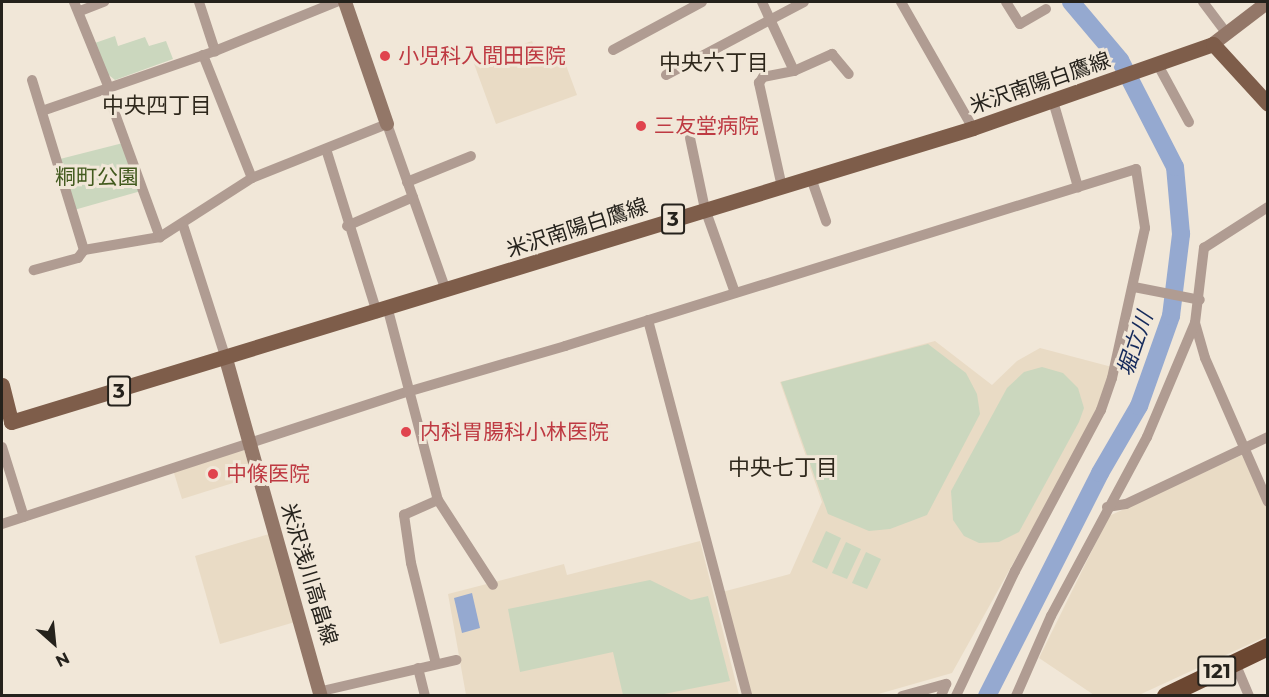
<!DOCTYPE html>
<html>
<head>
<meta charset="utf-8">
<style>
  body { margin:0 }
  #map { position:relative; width:1269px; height:697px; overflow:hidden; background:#f1e7d8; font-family:Montserrat,"Noto Sans JP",sans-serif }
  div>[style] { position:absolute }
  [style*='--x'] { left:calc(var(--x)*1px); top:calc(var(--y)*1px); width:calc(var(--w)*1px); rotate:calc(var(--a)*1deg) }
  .built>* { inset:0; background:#e9dbc5 }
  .green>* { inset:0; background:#cbd7be }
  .water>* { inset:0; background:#95a9d0 }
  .river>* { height:18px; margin:-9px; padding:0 9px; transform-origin:9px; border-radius:9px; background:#95a9d0 }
  .street>* { height:10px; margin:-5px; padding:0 5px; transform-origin:5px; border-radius:5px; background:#b09c92 }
  .secondary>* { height:14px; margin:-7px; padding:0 7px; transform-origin:7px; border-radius:7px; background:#937768 }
  .primary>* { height:15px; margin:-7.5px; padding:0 7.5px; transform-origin:7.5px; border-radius:7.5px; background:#7e5d4a }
  .highway>* { height:18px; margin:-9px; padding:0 9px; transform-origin:9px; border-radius:9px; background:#6c4731 }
  .dots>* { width:16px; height:16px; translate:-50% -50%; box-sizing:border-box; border:3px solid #f1e7d8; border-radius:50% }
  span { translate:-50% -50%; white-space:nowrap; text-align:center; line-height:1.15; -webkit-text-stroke:6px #f1e7d8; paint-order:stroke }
  .shield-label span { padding:2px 4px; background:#f1e7d8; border:2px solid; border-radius:4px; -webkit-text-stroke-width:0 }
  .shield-label { font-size:20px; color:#25221c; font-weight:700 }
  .health-label { font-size:21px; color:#be3a42 }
  .left { translate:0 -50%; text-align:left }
  .street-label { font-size:21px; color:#25221c }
  .park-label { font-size:21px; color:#425a1e }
  .neighbourhood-label { font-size:22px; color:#2f281c }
  .water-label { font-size:22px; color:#152a5b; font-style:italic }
  .frame { position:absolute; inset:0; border:3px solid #25221c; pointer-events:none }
  .north { position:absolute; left:24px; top:613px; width:60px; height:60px; -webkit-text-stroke:4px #f1e7d8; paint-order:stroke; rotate:153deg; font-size:16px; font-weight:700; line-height:24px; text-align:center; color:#25221c }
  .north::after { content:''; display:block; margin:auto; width:21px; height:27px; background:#25221c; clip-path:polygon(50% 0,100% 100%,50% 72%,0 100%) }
</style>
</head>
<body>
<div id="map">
  <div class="built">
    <div style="clip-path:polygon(532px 41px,538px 56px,560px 49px,577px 95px,496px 124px,473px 61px)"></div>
    <div style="clip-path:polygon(935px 341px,992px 385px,1017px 361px,1040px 348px,1112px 367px,1100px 407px,952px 673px,875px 695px,751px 695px,722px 592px,790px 574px,822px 502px,780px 382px)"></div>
    <div style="clip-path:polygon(244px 449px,252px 477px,182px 499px,173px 470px)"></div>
    <div style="clip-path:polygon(1242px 455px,1267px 509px,1267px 636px,1139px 695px,1094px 695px,1039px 658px,1109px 516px)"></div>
    <div style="clip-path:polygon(269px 534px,295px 622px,220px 644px,195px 556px)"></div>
    <div style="clip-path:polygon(700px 541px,739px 695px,466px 695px,448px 594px,564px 564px,567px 575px)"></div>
  </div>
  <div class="green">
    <div style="clip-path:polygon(115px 36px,118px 46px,145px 37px,149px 46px,166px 41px,173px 59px,115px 80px,105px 72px,95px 43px)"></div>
    <div style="clip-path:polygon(123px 143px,141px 191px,74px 210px,60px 159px)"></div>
    <div style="clip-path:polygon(928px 344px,966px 373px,977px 394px,980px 414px,927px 515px,890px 529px,869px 531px,828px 514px,781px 382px)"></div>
    <div style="clip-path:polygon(1042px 367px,1063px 373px,1078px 388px,1084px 408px,1079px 422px,1019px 532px,999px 542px,979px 543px,964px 536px,953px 520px,951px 491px,1007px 388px,1024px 372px)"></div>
    <div style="clip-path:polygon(826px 531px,841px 538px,827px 569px,812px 562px)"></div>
    <div style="clip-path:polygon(846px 542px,861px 549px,847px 579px,832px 573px)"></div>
    <div style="clip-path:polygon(866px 552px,881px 559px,867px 589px,852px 583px)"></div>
    <div style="clip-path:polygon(650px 580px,691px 600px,708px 596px,730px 681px,659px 695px,623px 695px,613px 652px,520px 672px,508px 609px)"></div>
  </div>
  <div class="water">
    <div style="clip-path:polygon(472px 593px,480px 628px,462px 633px,454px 598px)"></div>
  </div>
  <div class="river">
    <div style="--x:987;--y:696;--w:250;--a:-63.1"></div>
    <div style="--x:1100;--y:473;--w:78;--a:-59.8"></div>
    <div style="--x:1139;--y:406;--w:96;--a:-70.4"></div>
    <div style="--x:1171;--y:316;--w:83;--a:-83"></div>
    <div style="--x:1181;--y:234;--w:67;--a:-95.1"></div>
    <div style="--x:1175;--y:167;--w:120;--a:-117.2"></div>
    <div style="--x:1120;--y:60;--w:76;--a:-130.2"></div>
  </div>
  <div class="street">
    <div style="--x:74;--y:2;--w:93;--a:67.9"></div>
    <div style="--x:199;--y:2;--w:52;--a:71.9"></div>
    <div style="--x:762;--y:2;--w:76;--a:65.1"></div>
    <div style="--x:901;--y:2;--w:145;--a:60.3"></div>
    <div style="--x:1006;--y:2;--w:26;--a:58"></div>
    <div style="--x:1020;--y:24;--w:30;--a:-30"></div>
    <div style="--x:1203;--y:2;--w:36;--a:53"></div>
    <div style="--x:80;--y:11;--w:26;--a:-21"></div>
    <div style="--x:613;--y:50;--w:101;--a:-28.3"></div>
    <div style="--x:203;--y:55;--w:132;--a:68.3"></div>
    <div style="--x:1158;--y:65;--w:65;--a:61.5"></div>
    <div style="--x:666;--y:75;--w:156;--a:-27.9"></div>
    <div style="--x:32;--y:80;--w:178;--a:73"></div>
    <div style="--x:84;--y:250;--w:10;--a:127"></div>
    <div style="--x:78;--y:258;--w:46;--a:164.7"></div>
    <div style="--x:106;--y:89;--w:158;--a:70"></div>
    <div style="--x:1053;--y:101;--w:90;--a:73.8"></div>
    <div style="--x:42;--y:111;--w:183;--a:-19.1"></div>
    <div style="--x:215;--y:51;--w:131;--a:-22"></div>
    <div style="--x:690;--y:138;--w:73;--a:78.1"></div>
    <div style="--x:705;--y:209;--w:89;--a:70.3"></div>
    <div style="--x:326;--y:149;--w:172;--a:72.7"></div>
    <div style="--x:811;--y:178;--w:46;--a:70.8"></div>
    <div style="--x:407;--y:182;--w:69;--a:-22.1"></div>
    <div style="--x:782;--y:187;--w:107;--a:-102.5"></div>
    <div style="--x:759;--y:83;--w:7;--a:-56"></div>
    <div style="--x:763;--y:77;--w:32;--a:-11"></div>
    <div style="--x:794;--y:71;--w:42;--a:-24.1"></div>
    <div style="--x:832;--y:54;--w:26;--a:50"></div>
    <div style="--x:183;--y:225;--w:141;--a:72.2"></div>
    <div style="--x:347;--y:226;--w:72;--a:-23.7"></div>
    <div style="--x:84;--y:250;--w:77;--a:-9.7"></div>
    <div style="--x:160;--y:237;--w:109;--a:-32.7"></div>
    <div style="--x:252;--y:178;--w:145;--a:-21.8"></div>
    <div style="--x:387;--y:124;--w:177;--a:70.5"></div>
    <div style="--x:1134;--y:287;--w:67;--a:11.1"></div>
    <div style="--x:388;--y:310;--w:196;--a:75.3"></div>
    <div style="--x:438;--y:500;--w:101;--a:57.1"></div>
    <div style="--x:648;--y:320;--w:389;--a:75.2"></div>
    <div style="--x:1195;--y:323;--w:36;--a:74"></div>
    <div style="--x:1205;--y:358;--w:157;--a:66.4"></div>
    <div style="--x:2;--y:447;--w:73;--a:72.6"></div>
    <div style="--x:1107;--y:507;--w:19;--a:-9"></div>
    <div style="--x:1126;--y:504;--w:157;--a:-25.3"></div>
    <div style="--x:2;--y:524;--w:426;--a:-18.1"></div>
    <div style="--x:407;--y:392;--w:165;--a:-16.2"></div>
    <div style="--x:565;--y:346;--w:598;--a:-17.22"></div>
    <div style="--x:1136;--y:169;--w:60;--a:81.3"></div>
    <div style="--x:1145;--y:228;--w:154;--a:102.4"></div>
    <div style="--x:1112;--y:378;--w:34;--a:109"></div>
    <div style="--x:1101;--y:410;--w:183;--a:118.1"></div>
    <div style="--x:1015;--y:571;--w:138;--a:115.3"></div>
    <div style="--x:1235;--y:663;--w:36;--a:67"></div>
    <div style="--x:436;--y:664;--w:104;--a:-103.9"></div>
    <div style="--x:411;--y:563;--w:49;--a:-98.3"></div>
    <div style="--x:404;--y:515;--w:37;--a:-24"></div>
    <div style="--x:418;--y:668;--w:29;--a:76"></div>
    <div style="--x:322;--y:691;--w:138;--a:-13"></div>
    <div style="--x:902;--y:696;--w:46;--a:-15.3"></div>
    <div style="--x:941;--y:696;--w:13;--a:-67"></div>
    <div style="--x:1016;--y:696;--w:87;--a:-66.4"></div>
    <div style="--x:1051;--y:616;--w:203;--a:-61.8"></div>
    <div style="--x:1147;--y:437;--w:124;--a:-67.2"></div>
    <div style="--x:1195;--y:323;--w:76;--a:-83.2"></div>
    <div style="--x:1204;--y:248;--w:76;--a:-32.6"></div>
  </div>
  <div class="secondary">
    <div style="--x:345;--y:2;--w:129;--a:71"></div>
    <div style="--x:1213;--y:44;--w:69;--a:-37.4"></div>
    <div style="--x:226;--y:359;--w:350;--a:74.3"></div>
  </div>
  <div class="primary">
    <div style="--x:2;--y:385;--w:38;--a:76"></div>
    <div style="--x:11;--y:422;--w:1006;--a:-16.99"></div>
    <div style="--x:973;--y:128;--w:254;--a:-19.3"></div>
    <div style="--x:1213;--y:44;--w:81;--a:47.5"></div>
  </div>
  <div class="highway">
    <div style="--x:1166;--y:696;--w:113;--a:-25.7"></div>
  </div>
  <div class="dots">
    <div style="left:385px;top:56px;background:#e0444e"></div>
    <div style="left:641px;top:126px;background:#e0444e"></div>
    <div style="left:406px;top:432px;background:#e0444e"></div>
    <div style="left:213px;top:474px;background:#e0444e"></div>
  </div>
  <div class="shield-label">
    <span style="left:673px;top:219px">3</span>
    <span style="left:119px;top:391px">3</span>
    <span style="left:1217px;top:671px">121</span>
  </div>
  <div class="health-label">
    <span class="left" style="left:398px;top:56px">小児科入間田医院</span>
    <span class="left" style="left:654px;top:126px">三友堂病院</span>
    <span class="left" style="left:420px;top:432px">内科胃腸科小林医院</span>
    <span class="left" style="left:226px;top:474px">中條医院</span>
  </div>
  <div class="street-label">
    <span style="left:1040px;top:83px;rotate:-19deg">米沢南陽白鷹線</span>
    <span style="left:577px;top:228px;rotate:-18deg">米沢南陽白鷹線</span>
    <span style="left:309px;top:574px;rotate:73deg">米沢浅川高畠線</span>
  </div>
  <div class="park-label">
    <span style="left:97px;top:177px">粡町公園</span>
  </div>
  <div class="neighbourhood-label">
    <span style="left:714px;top:63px">中央六丁目</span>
    <span style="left:157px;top:106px">中央四丁目</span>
    <span style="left:783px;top:468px">中央七丁目</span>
  </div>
  <div class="water-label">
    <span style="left:1135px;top:344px;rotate:-71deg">堀立川</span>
  </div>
  <div class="frame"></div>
  <div class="north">N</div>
</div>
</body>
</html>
